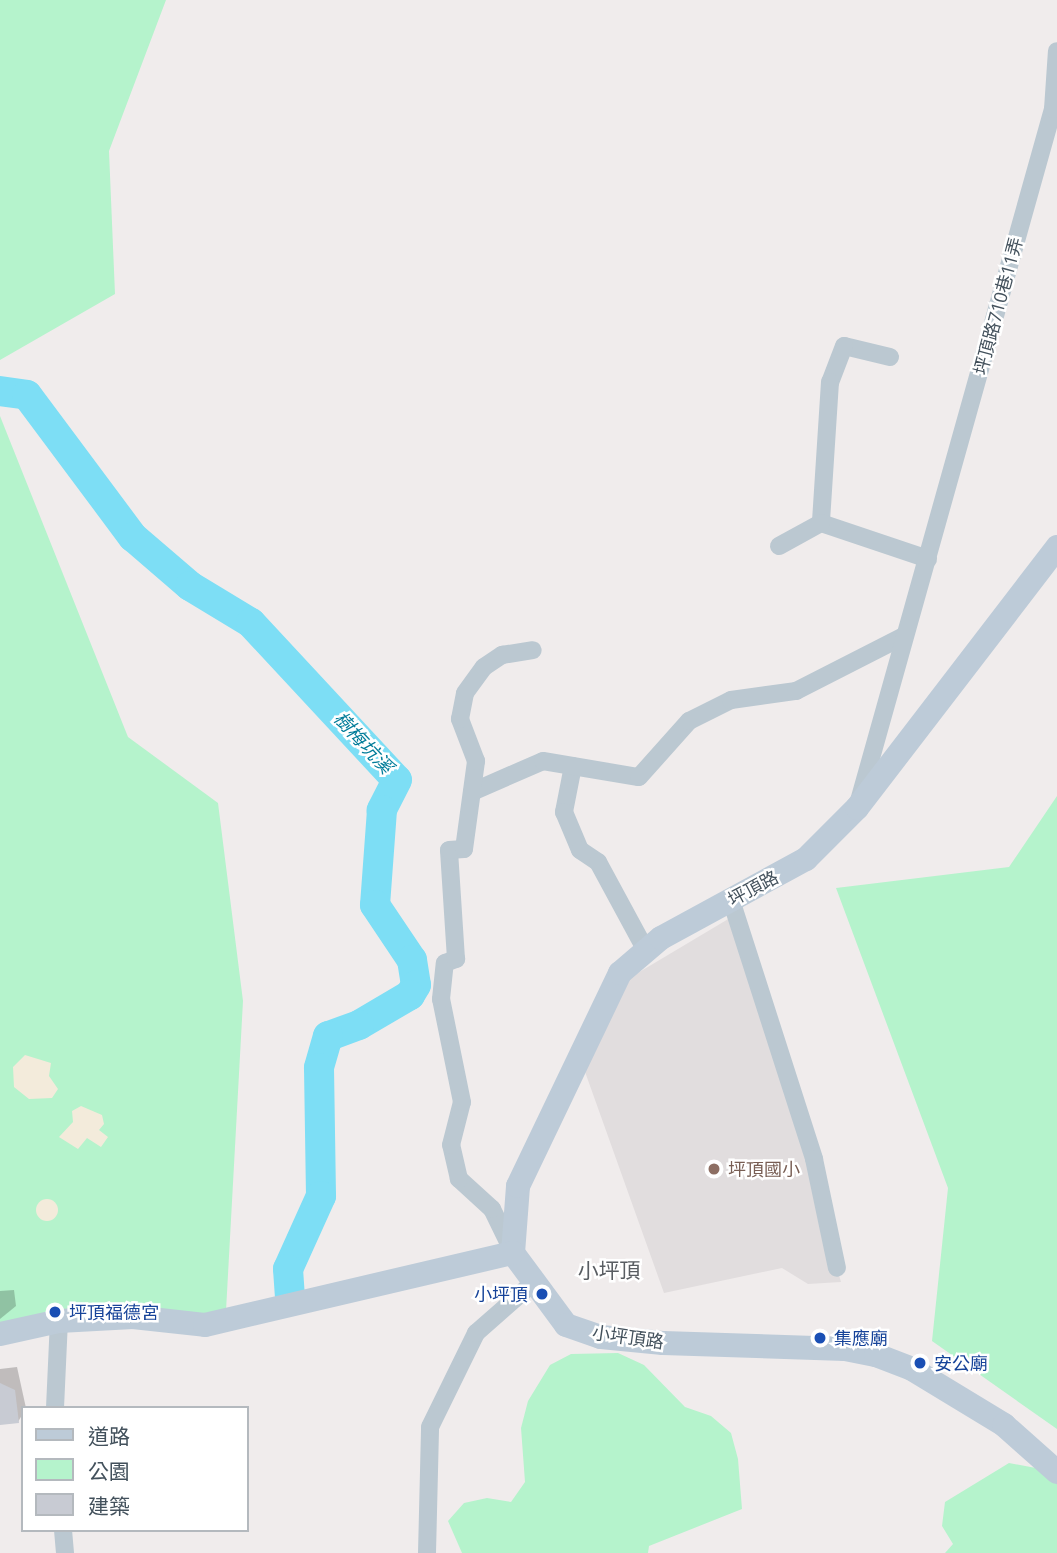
<!DOCTYPE html>
<html>
<head>
<meta charset="utf-8">
<style>
  body { margin:0 }
  #map { position:relative; width:1057px; height:1553px; overflow:hidden; background:#f0ecec; font-family:"Open Sans","Noto Sans TC",sans-serif }
  div>[style] { position:absolute }
  [style*='--x'] { left:calc(var(--x)*1px); top:calc(var(--y)*1px); width:calc(var(--w)*1px); rotate:calc(var(--a)*1deg) }
  .education>* { inset:0; background:#e1ddde }
  .green>* { inset:0; background:#b5f3cc }
  .sand>* { inset:0; background:#f3ebdb }
  .round { border-radius:50% }
  .shadow>* { inset:0; background:#0003 }
  .river>* { height:30px; margin:-15px; padding:0 15px; transform-origin:15px; border-radius:15px; background:#7ddef5 }
  .building>* { inset:0; background:#c8cbd3 }
  .street>* { height:18px; margin:-9px; padding:0 9px; transform-origin:9px; border-radius:9px; background:#bbc8d1 }
  .secondary>* { height:24px; margin:-12px; padding:0 12px; transform-origin:12px; border-radius:12px; background:#bdcbd8 }
  .dots>* { width:19px; height:19px; translate:-50% -50%; box-sizing:border-box; border:4px solid #fff; border-radius:50% }
  span { translate:-50% -50%; white-space:nowrap; text-align:center; line-height:1.15; -webkit-text-stroke:5px #fff; paint-order:stroke }
  .street-label { font-size:18px; color:#43515c }
  .education-label { font-size:18px; color:#785e54 }
  .left { translate:0 -50%; text-align:left }
  .transit-label { font-size:18px; color:#164399 }
  .right { translate:-100% -50%; text-align:right }
  .water-label { font-size:19px; color:#037d9a; font-style:italic }
  .quarter-label { font-size:21px; color:#595d62 }
  .legend { position:absolute; left:21px; top:1406px; width:228px; height:126px; box-sizing:border-box; background:#fff; border:2px solid #b4b9be; margin:0; padding:9px 12px; list-style:none; font-size:21px; color:#43515c }
  .legend li { display:flex; align-items:center; gap:14px; height:35px }
  .legend b { width:35px; border:2px solid #b4b9be }
</style>
</head>
<body>
<div id="map">
  <div class="education">
    <div style="clip-path:polygon(735px 915px,841px 1282px,808px 1284px,782px 1268px,664px 1293px,584px 1069px,631px 977px)"></div>
  </div>
  <div class="green">
    <div style="clip-path:polygon(0 0,166px 0,109px 151px,115px 294px,0 360px)"></div>
    <div style="clip-path:polygon(0 416px,128px 737px,218px 803px,243px 1001px,226px 1311px,0 1333px)"></div>
    <div style="clip-path:polygon(1057px 796px,1057px 1429px,932px 1341px,948px 1188px,836px 888px,1009px 867px)"></div>
    <div style="clip-path:polygon(618px 1353px,644px 1365px,685px 1407px,711px 1416px,731px 1433px,738px 1459px,742px 1509px,649px 1546px,648px 1553px,462px 1553px,448px 1521px,464px 1503px,487px 1498px,511px 1502px,525px 1482px,521px 1428px,528px 1401px,550px 1365px,571px 1354px)"></div>
    <div style="clip-path:polygon(1009px 1463px,1057px 1472px,1057px 1553px,945px 1553px,953px 1544px,942px 1526px,945px 1502px)"></div>
  </div>
  <div class="sand">
    <div style="clip-path:polygon(25px 1055px,51px 1063px,49px 1076px,58px 1089px,52px 1098px,29px 1099px,14px 1087px,13px 1067px)"></div>
    <div style="clip-path:polygon(81px 1106px,102px 1115px,104px 1124px,99px 1130px,108px 1137px,101px 1147px,87px 1138px,78px 1149px,59px 1137px,73px 1122px,72px 1111px)"></div>
    <div class="round" style="left:36px;top:1199px;width:22px;height:22px"></div>
  </div>
  <div class="shadow">
    <div style="clip-path:polygon(14px 1290px,16px 1306px,0 1319px,0 1291px)"></div>
    <div style="clip-path:polygon(17px 1367px,26px 1408px,18px 1422px,0 1424px,0 1369px)"></div>
  </div>
  <div class="river">
    <div style="--x:0;--y:391;--w:27;--a:8"></div>
    <div style="--x:27;--y:395;--w:177;--a:53.3"></div>
    <div style="--x:133;--y:537;--w:75;--a:40.7"></div>
    <div style="--x:190;--y:586;--w:71;--a:31.2"></div>
    <div style="--x:251;--y:623;--w:214;--a:47.1"></div>
    <div style="--x:397;--y:780;--w:34;--a:117"></div>
    <div style="--x:382;--y:810;--w:95;--a:94.2"></div>
    <div style="--x:375;--y:905;--w:66;--a:56.1"></div>
    <div style="--x:412;--y:960;--w:25;--a:81"></div>
    <div style="--x:416;--y:985;--w:12;--a:121"></div>
    <div style="--x:410;--y:995;--w:59;--a:149.5"></div>
    <div style="--x:359;--y:1025;--w:33;--a:160"></div>
    <div style="--x:328;--y:1036;--w:33;--a:106"></div>
    <div style="--x:319;--y:1068;--w:128;--a:89.1"></div>
    <div style="--x:321;--y:1196;--w:80;--a:114.3"></div>
    <div style="--x:288;--y:1269;--w:26;--a:86"></div>
  </div>
  <div class="building">
    <div style="clip-path:polygon(0 1383px,15px 1390px,19px 1423px,0 1425px)"></div>
  </div>
  <div class="street">
    <div style="--x:890;--y:357;--w:47;--a:-166.6"></div>
    <div style="--x:844;--y:346;--w:39;--a:111"></div>
    <div style="--x:830;--y:382;--w:141;--a:93.7"></div>
    <div style="--x:821;--y:523;--w:113;--a:18.6"></div>
    <div style="--x:779;--y:546;--w:48;--a:-28.7"></div>
    <div style="--x:573;--y:766;--w:47;--a:101.1"></div>
    <div style="--x:564;--y:812;--w:41;--a:67.2"></div>
    <div style="--x:580;--y:850;--w:22;--a:34"></div>
    <div style="--x:598;--y:862;--w:99;--a:61.6"></div>
    <div style="--x:472;--y:792;--w:77;--a:-23.6"></div>
    <div style="--x:543;--y:761;--w:97;--a:9.5"></div>
    <div style="--x:639;--y:777;--w:75;--a:-48.2"></div>
    <div style="--x:689;--y:721;--w:47;--a:-26.6"></div>
    <div style="--x:731;--y:700;--w:66;--a:-7.9"></div>
    <div style="--x:796;--y:691;--w:121;--a:-27"></div>
    <div style="--x:859;--y:801;--w:719;--a:-74.34"></div>
    <div style="--x:1053;--y:109;--w:58;--a:-86.1"></div>
    <div style="--x:731;--y:900;--w:272;--a:72.2"></div>
    <div style="--x:814;--y:1159;--w:111;--a:78.1"></div>
    <div style="--x:512;--y:1250;--w:46;--a:-116"></div>
    <div style="--x:492;--y:1209;--w:45;--a:-137.7"></div>
    <div style="--x:459;--y:1179;--w:35;--a:-103"></div>
    <div style="--x:451;--y:1145;--w:44;--a:-75.7"></div>
    <div style="--x:462;--y:1102;--w:105;--a:-101.5"></div>
    <div style="--x:441;--y:999;--w:36;--a:-84"></div>
    <div style="--x:445;--y:963;--w:12;--a:-20"></div>
    <div style="--x:456;--y:959;--w:109;--a:-93.7"></div>
    <div style="--x:449;--y:850;--w:15;--a:-4"></div>
    <div style="--x:464;--y:849;--w:89;--a:-82.2"></div>
    <div style="--x:476;--y:761;--w:45;--a:-110.9"></div>
    <div style="--x:460;--y:719;--w:26;--a:-79"></div>
    <div style="--x:465;--y:693;--w:32;--a:-54"></div>
    <div style="--x:484;--y:667;--w:22;--a:-34"></div>
    <div style="--x:502;--y:655;--w:31;--a:-9"></div>
    <div style="--x:55;--y:1408;--w:87;--a:-87.4"></div>
    <div style="--x:63;--y:1530;--w:23;--a:85"></div>
    <div style="--x:427;--y:1553;--w:126;--a:-88.6"></div>
    <div style="--x:430;--y:1427;--w:105;--a:-63.9"></div>
    <div style="--x:476;--y:1333;--w:76;--a:-41.3"></div>
  </div>
  <div class="secondary">
    <div style="--x:513;--y:1253;--w:67;--a:-85.7"></div>
    <div style="--x:518;--y:1186;--w:236;--a:-64.4"></div>
    <div style="--x:620;--y:973;--w:54;--a:-40.5"></div>
    <div style="--x:661;--y:938;--w:165;--a:-28.6"></div>
    <div style="--x:806;--y:859;--w:72;--a:-45"></div>
    <div style="--x:857;--y:808;--w:329;--a:-52.5"></div>
    <div style="--x:513;--y:1253;--w:89;--a:53.6"></div>
    <div style="--x:566;--y:1325;--w:37;--a:19"></div>
    <div style="--x:601;--y:1337;--w:62;--a:5.5"></div>
    <div style="--x:663;--y:1343;--w:182;--a:1.9"></div>
    <div style="--x:845;--y:1349;--w:32;--a:11"></div>
    <div style="--x:876;--y:1355;--w:39;--a:21"></div>
    <div style="--x:912;--y:1369;--w:108;--a:31.3"></div>
    <div style="--x:1004;--y:1425;--w:71;--a:41.6"></div>
    <div style="--x:0;--y:1334;--w:60;--a:-12.4"></div>
    <div style="--x:59;--y:1321;--w:74;--a:-3.1"></div>
    <div style="--x:133;--y:1317;--w:72;--a:6.3"></div>
    <div style="--x:205;--y:1325;--w:316;--a:-13.2"></div>
  </div>
  <div class="dots">
    <div style="left:714px;top:1169px;background:#8d6e63"></div>
    <div style="left:542px;top:1294px;background:#1a4fb4"></div>
    <div style="left:55px;top:1312px;background:#1a4fb4"></div>
    <div style="left:820px;top:1338px;background:#1a4fb4"></div>
    <div style="left:920px;top:1363px;background:#1a4fb4"></div>
  </div>
  <div class="street-label">
    <span style="left:998px;top:306px;rotate:-75deg">坪頂路710巷11弄</span>
    <span style="left:753px;top:888px;rotate:-28deg">坪頂路</span>
    <span style="left:628px;top:1337px;rotate:8deg">小坪頂路</span>
  </div>
  <div class="education-label">
    <span class="left" style="left:728px;top:1169px">坪頂國小</span>
  </div>
  <div class="transit-label">
    <span class="right" style="left:528px;top:1294px">小坪頂</span>
    <span class="left" style="left:69px;top:1312px">坪頂福德宮</span>
    <span class="left" style="left:834px;top:1338px">集應廟</span>
    <span class="left" style="left:934px;top:1363px">安公廟</span>
  </div>
  <div class="water-label">
    <span style="left:363px;top:743px;rotate:47deg">樹梅坑溪</span>
  </div>
  <div class="quarter-label">
    <span style="left:609px;top:1270px">小坪頂</span>
  </div>
  <ul class="legend">
  <li><b style="height:9px;background:#bdcbd8"></b>道路</li>
  <li><b style="height:19px;background:#b5f3cc"></b>公園</li>
  <li><b style="height:19px;background:#c8cbd3"></b>建築</li>
  </ul>
</div>
</body>
</html>
